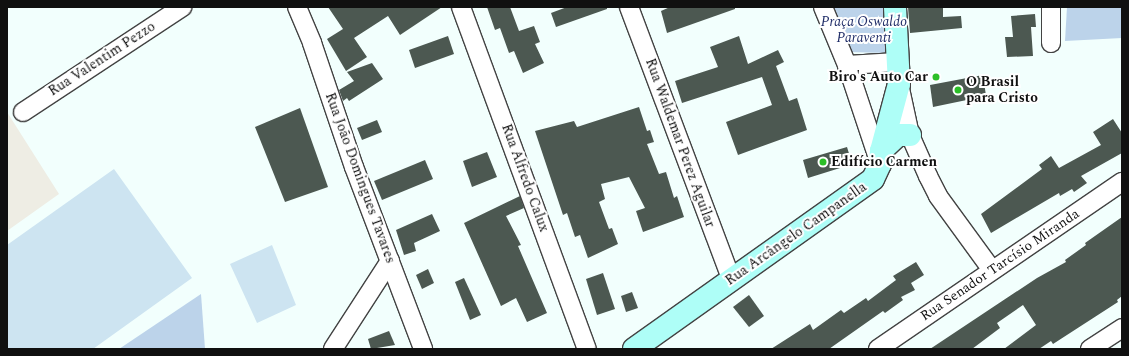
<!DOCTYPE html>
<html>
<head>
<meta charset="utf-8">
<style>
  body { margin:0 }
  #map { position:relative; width:1129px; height:356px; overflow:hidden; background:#f2fffd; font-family:Spectral,serif }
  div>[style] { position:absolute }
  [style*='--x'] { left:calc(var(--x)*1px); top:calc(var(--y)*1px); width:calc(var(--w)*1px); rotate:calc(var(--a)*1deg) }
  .industrial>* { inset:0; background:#eeede4 }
  .green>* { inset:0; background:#bcd3ea }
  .pitch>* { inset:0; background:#cde4f1 }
  .building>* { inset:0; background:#4c5851 }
  .roads { filter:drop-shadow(1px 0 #434343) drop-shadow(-1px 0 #434343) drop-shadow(0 1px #434343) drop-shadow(0 -1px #434343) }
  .street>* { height:18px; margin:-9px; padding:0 9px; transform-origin:9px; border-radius:9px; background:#fff }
  .secondary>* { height:22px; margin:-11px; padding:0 11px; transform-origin:11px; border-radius:11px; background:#aefef7 }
  .dots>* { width:11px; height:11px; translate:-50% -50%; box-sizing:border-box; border:2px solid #fff; border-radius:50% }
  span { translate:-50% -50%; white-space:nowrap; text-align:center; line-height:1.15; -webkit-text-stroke:4px #fff; paint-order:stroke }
  .park-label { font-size:14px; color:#202d68; font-style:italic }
  .street-label { font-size:14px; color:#101010 }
  .poi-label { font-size:14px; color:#101010; font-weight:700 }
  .right { translate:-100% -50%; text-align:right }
  .left { translate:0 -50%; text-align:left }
  .frame { position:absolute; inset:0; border:8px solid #101010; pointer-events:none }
</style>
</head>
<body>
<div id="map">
  <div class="industrial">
    <div style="clip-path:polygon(7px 112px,59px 194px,7px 231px)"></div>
  </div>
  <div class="green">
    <div style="clip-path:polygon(830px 7px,889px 7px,889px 53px,849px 52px)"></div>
    <div style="clip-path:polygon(1067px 7px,1122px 7px,1122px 38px,1065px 41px)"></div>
    <div style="clip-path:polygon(201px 294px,205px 349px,119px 349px)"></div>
  </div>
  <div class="pitch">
    <div style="clip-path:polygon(114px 169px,192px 278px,93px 349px,7px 349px,7px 245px)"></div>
    <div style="clip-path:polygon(272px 245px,296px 305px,257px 323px,230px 264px)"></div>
  </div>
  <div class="building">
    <div style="clip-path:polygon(328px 7px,442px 7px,400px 35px,388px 16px,354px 38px,367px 57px,346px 71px,327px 39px,343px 29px)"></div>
    <div style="clip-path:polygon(487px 7px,510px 7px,519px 31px,534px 26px,540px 42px,535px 44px,544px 63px,523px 73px,514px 51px,509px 53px,500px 28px,495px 30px)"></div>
    <div style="clip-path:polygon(567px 7px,607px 7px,607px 9px,556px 27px,551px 13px)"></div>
    <div style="clip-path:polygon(670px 7px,735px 7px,735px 9px,667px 33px,661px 11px)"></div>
    <div style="clip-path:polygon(908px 7px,943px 7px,943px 17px,961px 16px,962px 28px,910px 33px)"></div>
    <div style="clip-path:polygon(1035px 14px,1036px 27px,1031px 27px,1033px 56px,1007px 57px,1005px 37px,1013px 37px,1011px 16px)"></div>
    <div style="clip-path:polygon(448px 36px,454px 54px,415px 68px,409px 50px)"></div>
    <div style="clip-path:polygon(739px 36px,748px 64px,778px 50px,784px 62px,776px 66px,789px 101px,797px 98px,807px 130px,738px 155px,726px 122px,772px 105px,762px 77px,682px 103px,675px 81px,718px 67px,710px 47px)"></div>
    <div style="clip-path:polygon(372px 63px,383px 79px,349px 101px,347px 98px,343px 101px,339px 90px,354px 81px,347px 72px)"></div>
    <div style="clip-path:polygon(983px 75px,986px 96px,933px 107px,930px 85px)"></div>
    <div style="clip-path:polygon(639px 107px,647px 131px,650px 130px,654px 142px,647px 144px,659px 174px,666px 172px,674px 198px,677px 196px,684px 217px,643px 232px,636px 211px,645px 208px,629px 177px,601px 184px,605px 199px,599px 202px,609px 229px,612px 228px,618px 244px,588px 258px,580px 235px,575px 237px,567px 213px,563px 215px,535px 131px,574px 121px,577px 127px)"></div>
    <div style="clip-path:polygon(300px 108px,328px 187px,285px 202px,255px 127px)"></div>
    <div style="clip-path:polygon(1113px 119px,1122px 133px,1122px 153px,1081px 176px,1087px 183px,1074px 192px,1072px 189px,1060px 196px,1059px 193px,991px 233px,981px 214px,1042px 169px,1039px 165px,1051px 156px,1059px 168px,1101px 145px,1093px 132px)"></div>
    <div style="clip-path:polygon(377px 120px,382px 132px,362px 140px,357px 128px)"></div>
    <div style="clip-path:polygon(847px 147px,851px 160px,839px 163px,840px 168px,808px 178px,803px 160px)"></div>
    <div style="clip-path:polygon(487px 152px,497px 177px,472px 187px,463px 161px)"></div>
    <div style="clip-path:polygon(425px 160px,433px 179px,382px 200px,374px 181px)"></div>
    <div style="clip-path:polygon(520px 196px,524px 208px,506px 216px,521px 245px,518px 246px,547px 313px,527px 322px,516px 298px,501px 306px,464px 223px)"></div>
    <div style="clip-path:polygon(432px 214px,440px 231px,414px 243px,416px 251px,404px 255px,396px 230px)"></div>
    <div style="clip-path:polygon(1122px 217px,1122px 296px,1117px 300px,1118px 302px,1053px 344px,1051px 341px,1039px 349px,1004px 349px,1036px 325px,1023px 305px,997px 323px,1000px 328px,972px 349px,930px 349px,1037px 278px,1066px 262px,1065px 260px,1086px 245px,1085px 243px)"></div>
    <div style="clip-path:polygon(916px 262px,924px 275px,911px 283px,915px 290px,901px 297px,903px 300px,885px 313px,883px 311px,829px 349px,771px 349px,810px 324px,813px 330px,841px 310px,844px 313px,866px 298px,868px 301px,896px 280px,893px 276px)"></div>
    <div style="clip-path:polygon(428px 269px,434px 283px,422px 289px,416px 275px)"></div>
    <div style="clip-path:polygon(603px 273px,615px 309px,597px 315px,586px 279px)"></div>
    <div style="clip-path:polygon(464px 278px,481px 315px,470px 320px,455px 282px)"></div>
    <div style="clip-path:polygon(632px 292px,638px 308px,626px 312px,621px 296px)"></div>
    <div style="clip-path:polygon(749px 295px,764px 316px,749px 327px,733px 307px)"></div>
    <div style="clip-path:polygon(389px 331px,395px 345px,371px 349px,368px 339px)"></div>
  </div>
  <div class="roads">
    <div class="street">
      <div style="--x:297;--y:7;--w:39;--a:67"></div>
      <div style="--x:312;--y:43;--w:131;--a:71.3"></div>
      <div style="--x:354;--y:167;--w:195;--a:69.2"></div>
      <div style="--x:461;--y:7;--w:364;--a:69.8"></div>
      <div style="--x:629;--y:7;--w:290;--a:69.4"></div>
      <div style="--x:823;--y:7;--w:63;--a:67.5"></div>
      <div style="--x:847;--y:65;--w:104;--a:71.6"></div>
      <div style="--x:1051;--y:43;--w:36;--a:-90"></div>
      <div style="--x:847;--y:65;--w:50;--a:-3.4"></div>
      <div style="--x:899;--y:84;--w:52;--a:77.8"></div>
      <div style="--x:910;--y:135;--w:45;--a:66.3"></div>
      <div style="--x:928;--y:176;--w:22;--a:63"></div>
      <div style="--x:938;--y:196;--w:92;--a:53.9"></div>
      <div style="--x:23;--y:112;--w:191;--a:-33.4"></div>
      <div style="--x:333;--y:349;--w:105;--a:-57.1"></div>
      <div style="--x:878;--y:349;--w:296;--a:-34.4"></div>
      <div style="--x:1090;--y:349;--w:38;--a:-33"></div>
    </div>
    <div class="secondary">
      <div style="--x:881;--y:151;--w:23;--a:-43"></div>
      <div style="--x:898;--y:135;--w:12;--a:0"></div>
      <div style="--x:634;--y:349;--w:293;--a:-35.4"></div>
      <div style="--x:873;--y:179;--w:17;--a:-65"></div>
      <div style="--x:880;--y:164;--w:13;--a:-86"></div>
      <div style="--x:881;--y:151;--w:69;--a:-75"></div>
      <div style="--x:899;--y:84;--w:77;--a:-93"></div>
    </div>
  </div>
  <div class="dots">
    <div style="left:936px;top:77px;background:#2cbf28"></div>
    <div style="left:958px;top:90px;background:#2cbf28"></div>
    <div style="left:823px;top:162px;background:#2cbf28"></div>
  </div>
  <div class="park-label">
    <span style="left:864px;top:30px">Praça Oswaldo<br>Paraventi</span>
  </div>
  <div class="street-label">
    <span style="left:102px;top:59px;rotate:-33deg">Rua Valentim Pezzo</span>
    <span style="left:680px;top:143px;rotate:70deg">Rua Waldemar Perez Aguilar</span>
    <span style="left:360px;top:178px;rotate:70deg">Rua João Domingues Tavares</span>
    <span style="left:525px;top:178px;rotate:70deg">Rua Alfredo Calux</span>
    <span style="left:796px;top:234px;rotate:-35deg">Rua Arcângelo Campanella</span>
    <span style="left:1000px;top:265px;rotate:-34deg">Rua Senador Tarcísio Miranda</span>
  </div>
  <div class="poi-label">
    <span class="right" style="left:928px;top:77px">Biro's Auto Car</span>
    <span class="left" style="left:966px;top:90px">O Brasil<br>para Cristo</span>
    <span class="left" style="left:831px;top:162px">Edifício Carmen</span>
  </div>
  <div class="frame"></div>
</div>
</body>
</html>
